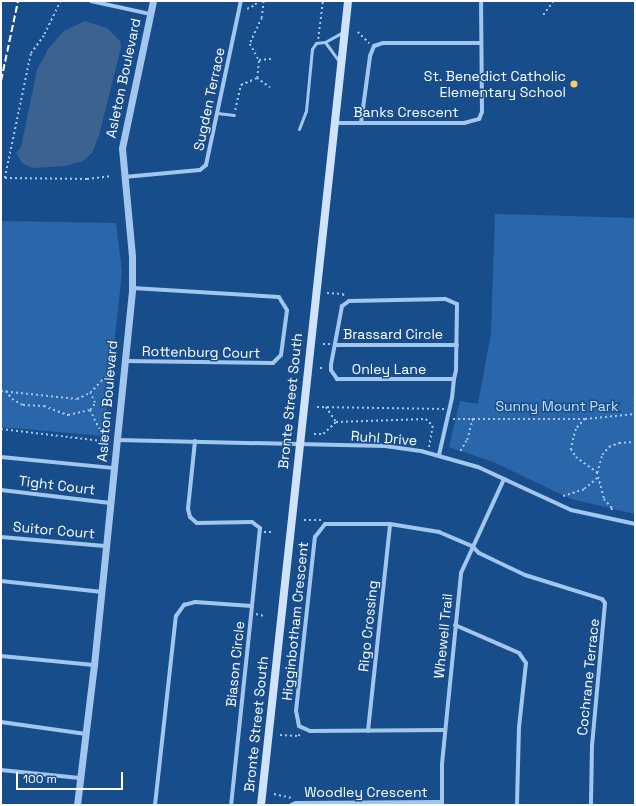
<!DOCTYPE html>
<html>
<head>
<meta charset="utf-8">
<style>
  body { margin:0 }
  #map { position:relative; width:636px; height:806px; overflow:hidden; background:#184d8c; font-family:"Space Grotesk",sans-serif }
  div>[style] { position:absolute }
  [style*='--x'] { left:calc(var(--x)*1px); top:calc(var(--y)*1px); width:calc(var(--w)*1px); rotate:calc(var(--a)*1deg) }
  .green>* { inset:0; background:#2a67aa }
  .water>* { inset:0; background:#3c6290 }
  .path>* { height:1.5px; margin-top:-0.75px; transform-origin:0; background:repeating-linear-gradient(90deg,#a2c6ee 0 2px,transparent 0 5px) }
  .service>* { height:3px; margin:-1.5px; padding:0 1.5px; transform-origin:1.5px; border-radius:1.5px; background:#a2c6ee }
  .minor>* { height:4px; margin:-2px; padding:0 2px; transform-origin:2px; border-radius:2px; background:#a2c6ee }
  .tertiary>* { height:7px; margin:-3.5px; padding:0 3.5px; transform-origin:3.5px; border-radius:3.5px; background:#a2c6ee }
  .secondary>* { height:8px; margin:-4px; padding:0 4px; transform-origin:4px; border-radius:4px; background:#cfe3fa }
  .rail>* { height:2px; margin-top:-1px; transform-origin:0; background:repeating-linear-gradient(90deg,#fff 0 7px,transparent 0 10px) }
  .dots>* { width:11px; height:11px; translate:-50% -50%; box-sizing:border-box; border:2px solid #184d8c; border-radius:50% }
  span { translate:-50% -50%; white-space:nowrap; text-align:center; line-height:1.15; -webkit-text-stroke:3px #184d8c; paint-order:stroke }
  .poi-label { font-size:14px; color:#fff }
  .right { translate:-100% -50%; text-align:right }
  .street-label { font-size:14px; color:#fff }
  .park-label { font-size:14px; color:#c8e0fa }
  .frame { position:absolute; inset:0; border:2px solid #fff; pointer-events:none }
  .scale { position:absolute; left:16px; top:772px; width:107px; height:18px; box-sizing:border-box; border:2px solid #fff; border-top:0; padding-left:5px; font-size:12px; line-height:14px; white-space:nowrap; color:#fff; -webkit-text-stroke:3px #184d8c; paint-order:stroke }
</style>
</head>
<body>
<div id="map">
  <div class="green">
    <div style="clip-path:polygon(495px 214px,635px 218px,635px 514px,571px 499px,493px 462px,449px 447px,460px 401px,478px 404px,491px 333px)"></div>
    <div style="clip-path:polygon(1px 221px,116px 223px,122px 272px,104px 436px,1px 427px)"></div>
  </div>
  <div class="water">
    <div style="clip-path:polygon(85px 21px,107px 28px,120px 41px,121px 47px,99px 135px,92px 153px,83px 161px,65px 166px,32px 168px,22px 163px,16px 153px,21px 147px,37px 70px,48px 49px,64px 31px)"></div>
  </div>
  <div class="path">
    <div style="--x:61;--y:1;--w:39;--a:116"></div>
    <div style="--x:44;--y:36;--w:22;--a:126"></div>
    <div style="--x:31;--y:54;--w:127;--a:101.8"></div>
    <div style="--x:5;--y:178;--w:82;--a:0.7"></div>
    <div style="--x:87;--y:179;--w:25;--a:-7"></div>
    <div style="--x:264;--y:1;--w:17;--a:97"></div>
    <div style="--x:262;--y:18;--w:29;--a:115"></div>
    <div style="--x:250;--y:44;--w:18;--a:61"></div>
    <div style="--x:259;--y:60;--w:12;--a:-5"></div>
    <div style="--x:247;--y:9;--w:9;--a:-27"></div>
    <div style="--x:255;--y:5;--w:4;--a:-63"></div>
    <div style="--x:543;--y:15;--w:17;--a:-54"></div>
    <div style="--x:358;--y:32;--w:16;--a:45"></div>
    <div style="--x:318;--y:39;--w:38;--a:-83"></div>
    <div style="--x:257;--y:78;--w:18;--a:-84"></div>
    <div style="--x:235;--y:110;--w:26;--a:-77"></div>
    <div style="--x:241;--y:85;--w:17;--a:-24"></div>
    <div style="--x:257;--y:78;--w:16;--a:35"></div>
    <div style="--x:327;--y:293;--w:16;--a:4"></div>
    <div style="--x:343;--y:294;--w:4;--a:56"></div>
    <div style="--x:323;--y:344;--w:7;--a:0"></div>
    <div style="--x:320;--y:368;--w:5;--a:0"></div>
    <div style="--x:1;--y:391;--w:76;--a:6"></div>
    <div style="--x:77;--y:399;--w:14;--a:-25"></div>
    <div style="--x:90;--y:393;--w:16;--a:-47"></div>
    <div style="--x:101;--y:381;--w:19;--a:-35"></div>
    <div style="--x:6;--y:391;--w:10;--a:53"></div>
    <div style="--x:12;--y:399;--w:13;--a:29"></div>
    <div style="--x:23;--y:405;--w:21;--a:3"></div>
    <div style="--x:44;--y:406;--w:26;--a:21"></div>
    <div style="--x:68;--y:415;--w:23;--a:-13"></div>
    <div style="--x:90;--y:410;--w:9;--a:-54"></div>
    <div style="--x:95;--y:403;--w:11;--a:-117"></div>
    <div style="--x:635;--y:397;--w:20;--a:90"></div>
    <div style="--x:317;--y:407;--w:128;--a:0.9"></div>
    <div style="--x:326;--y:407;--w:18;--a:56"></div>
    <div style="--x:90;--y:410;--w:35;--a:63"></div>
    <div style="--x:453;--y:419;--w:132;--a:0"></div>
    <div style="--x:585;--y:419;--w:50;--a:-5.7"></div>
    <div style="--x:585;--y:419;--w:13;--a:132"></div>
    <div style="--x:576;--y:429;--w:21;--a:104"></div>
    <div style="--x:571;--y:449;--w:9;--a:58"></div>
    <div style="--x:576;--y:457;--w:26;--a:36"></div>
    <div style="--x:597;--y:472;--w:28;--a:75"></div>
    <div style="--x:604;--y:499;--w:12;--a:48"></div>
    <div style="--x:612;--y:508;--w:3;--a:90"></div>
    <div style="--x:1;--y:429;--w:110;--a:6.8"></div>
    <div style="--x:314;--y:434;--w:9;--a:0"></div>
    <div style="--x:323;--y:434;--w:18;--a:-43"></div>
    <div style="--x:336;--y:422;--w:90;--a:-1.9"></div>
    <div style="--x:426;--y:419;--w:10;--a:45"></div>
    <div style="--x:433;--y:426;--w:22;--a:100"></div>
    <div style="--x:460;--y:451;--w:13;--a:-58"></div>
    <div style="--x:467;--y:440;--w:23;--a:-75"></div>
    <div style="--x:597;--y:473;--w:19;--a:-74"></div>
    <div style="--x:602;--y:455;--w:11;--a:-49"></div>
    <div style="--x:609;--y:447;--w:11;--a:-22"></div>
    <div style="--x:619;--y:443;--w:16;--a:-4"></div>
    <div style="--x:563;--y:496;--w:22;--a:-18"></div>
    <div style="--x:584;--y:489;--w:17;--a:-40"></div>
    <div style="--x:304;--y:520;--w:17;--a:0"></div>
    <div style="--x:264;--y:532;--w:10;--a:0"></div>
    <div style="--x:256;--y:614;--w:9;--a:13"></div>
    <div style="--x:280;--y:735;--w:18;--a:3"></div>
    <div style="--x:298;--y:736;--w:4;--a:-45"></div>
    <div style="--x:274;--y:794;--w:18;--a:13"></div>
  </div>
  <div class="service">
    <div style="--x:325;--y:42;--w:24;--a:54"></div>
    <div style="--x:217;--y:113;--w:17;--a:7"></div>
    <div style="--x:299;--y:129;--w:19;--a:-69"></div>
    <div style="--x:306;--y:111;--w:62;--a:-84.5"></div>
    <div style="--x:312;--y:49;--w:7;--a:-56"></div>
    <div style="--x:316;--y:43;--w:9;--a:-6"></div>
    <div style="--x:325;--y:42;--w:21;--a:-29"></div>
  </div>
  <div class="minor">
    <div style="--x:91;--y:1;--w:60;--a:12.4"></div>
    <div style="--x:334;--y:123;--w:130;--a:0"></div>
    <div style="--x:464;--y:123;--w:16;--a:-15"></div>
    <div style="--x:479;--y:119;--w:8;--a:-67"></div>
    <div style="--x:482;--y:112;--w:111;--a:-90.5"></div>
    <div style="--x:361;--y:123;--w:68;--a:-82.3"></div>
    <div style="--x:370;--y:56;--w:11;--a:-68"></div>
    <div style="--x:374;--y:46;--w:9;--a:-18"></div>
    <div style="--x:383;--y:43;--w:98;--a:0"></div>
    <div style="--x:124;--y:177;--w:76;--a:-5.3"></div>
    <div style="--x:200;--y:170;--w:8;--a:-40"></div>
    <div style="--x:206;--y:165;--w:168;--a:-78"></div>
    <div style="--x:336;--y:345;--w:121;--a:0"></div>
    <div style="--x:124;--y:361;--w:149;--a:0.8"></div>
    <div style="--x:273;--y:363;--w:11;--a:-45"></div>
    <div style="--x:281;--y:355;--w:45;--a:-82.4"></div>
    <div style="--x:287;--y:310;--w:15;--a:-122"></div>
    <div style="--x:279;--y:297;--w:147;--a:-176.5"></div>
    <div style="--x:117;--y:440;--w:268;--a:1.3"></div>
    <div style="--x:385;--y:446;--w:36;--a:8"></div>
    <div style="--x:421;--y:451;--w:59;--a:15.7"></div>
    <div style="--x:478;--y:467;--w:102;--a:24.8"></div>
    <div style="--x:571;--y:510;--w:66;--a:12.3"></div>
    <div style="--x:195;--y:441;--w:68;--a:95.9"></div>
    <div style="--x:188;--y:509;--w:8;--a:76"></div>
    <div style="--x:190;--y:517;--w:9;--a:41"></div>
    <div style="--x:197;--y:523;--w:55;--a:-1"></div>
    <div style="--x:252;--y:522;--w:10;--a:37"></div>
    <div style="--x:260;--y:528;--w:78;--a:95.9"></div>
    <div style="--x:439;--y:455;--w:58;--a:-77.2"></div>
    <div style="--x:452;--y:398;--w:19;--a:-84"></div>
    <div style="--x:454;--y:379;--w:9;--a:-77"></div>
    <div style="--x:456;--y:370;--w:66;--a:-89.1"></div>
    <div style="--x:457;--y:304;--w:13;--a:-157"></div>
    <div style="--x:445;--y:299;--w:96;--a:178.8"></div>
    <div style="--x:349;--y:301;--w:9;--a:144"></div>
    <div style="--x:342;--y:306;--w:60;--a:100.6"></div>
    <div style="--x:331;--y:365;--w:5;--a:90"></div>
    <div style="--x:331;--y:370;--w:11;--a:56"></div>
    <div style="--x:337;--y:379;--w:117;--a:0"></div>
    <div style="--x:1;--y:457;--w:114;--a:5.6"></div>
    <div style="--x:1;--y:490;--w:110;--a:6.8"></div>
    <div style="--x:1;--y:537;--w:104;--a:4.9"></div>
    <div style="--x:1;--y:581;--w:102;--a:6.2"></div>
    <div style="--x:455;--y:625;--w:70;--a:23.6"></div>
    <div style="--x:519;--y:653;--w:12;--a:55"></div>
    <div style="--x:526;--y:663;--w:64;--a:96.2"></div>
    <div style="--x:519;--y:727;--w:78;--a:91.5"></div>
    <div style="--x:1;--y:656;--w:93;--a:5.5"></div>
    <div style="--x:1;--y:722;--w:86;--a:8"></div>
    <div style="--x:445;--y:730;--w:135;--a:179.6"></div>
    <div style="--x:310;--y:731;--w:12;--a:-156"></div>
    <div style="--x:299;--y:726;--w:15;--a:-101"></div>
    <div style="--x:296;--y:711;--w:175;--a:-83.8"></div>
    <div style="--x:315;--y:537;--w:16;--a:-52"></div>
    <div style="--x:325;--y:524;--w:65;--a:0"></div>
    <div style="--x:390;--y:524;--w:50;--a:9.3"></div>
    <div style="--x:439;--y:532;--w:36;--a:23"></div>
    <div style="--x:472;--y:546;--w:10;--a:45"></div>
    <div style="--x:479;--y:553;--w:51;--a:25.6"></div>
    <div style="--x:525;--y:575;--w:81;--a:17.3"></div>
    <div style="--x:602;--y:599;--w:5;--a:53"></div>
    <div style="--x:605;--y:603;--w:143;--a:95.2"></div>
    <div style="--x:592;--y:745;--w:60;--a:91"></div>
    <div style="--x:368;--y:731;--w:208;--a:-83.9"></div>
    <div style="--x:1;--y:770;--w:79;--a:5.8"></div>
    <div style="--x:155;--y:805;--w:190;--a:-83.7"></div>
    <div style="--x:176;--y:616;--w:14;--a:-54"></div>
    <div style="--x:184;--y:605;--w:11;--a:-15"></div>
    <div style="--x:195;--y:602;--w:57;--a:4"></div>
    <div style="--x:252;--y:606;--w:200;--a:96"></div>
    <div style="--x:291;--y:805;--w:5;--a:-22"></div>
    <div style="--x:296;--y:803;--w:146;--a:-0.4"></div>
    <div style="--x:442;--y:805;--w:41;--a:-90"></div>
    <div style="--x:442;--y:764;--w:192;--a:-84.3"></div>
    <div style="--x:461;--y:573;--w:103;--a:-65.4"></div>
  </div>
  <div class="tertiary">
    <div style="--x:77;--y:805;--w:141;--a:-83.1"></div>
    <div style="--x:94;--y:665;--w:379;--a:-84.2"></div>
    <div style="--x:132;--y:288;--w:32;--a:-90"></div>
    <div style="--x:132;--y:256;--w:108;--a:-95.3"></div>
    <div style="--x:122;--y:148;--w:150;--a:-78.1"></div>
  </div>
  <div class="secondary">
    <div style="--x:261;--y:805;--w:809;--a:-83.82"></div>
  </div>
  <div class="rail">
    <div style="--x:1;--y:81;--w:82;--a:-78"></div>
  </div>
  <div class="dots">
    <div style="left:574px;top:84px;background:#ffce5f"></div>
  </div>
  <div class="poi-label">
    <span class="right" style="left:566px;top:84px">St. Benedict Catholic<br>Elementary School</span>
  </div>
  <div class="street-label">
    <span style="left:123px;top:78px;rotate:-78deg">Asleton Boulevard</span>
    <span style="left:209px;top:99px;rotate:-78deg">Sugden Terrace</span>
    <span style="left:406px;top:112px">Banks Crescent</span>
    <span style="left:393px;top:334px">Brassard Circle</span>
    <span style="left:201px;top:352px;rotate:1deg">Rottenburg Court</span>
    <span style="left:389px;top:369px">Onley Lane</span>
    <span style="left:107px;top:401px;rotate:-85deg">Asleton Boulevard</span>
    <span style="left:290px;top:401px;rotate:-84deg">Bronte Street South</span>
    <span style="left:384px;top:438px;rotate:4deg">Ruhl Drive</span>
    <span style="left:57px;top:485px;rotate:7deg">Tight Court</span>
    <span style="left:54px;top:530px;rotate:5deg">Suitor Court</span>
    <span style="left:295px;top:621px;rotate:-84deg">Higginbotham Crescent</span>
    <span style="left:368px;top:626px;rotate:-84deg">Rigo Crossing</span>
    <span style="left:443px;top:636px;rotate:-84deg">Whewell Trail</span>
    <span style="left:235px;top:664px;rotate:-84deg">Biason Circle</span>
    <span style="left:588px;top:677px;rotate:-84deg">Cochrane Terrace</span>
    <span style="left:256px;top:724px;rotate:-84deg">Bronte Street South</span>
    <span style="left:366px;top:792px">Woodley Crescent</span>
  </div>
  <div class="park-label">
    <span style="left:557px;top:406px">Sunny Mount Park</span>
  </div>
  <div class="frame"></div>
  <div class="scale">100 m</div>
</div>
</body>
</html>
